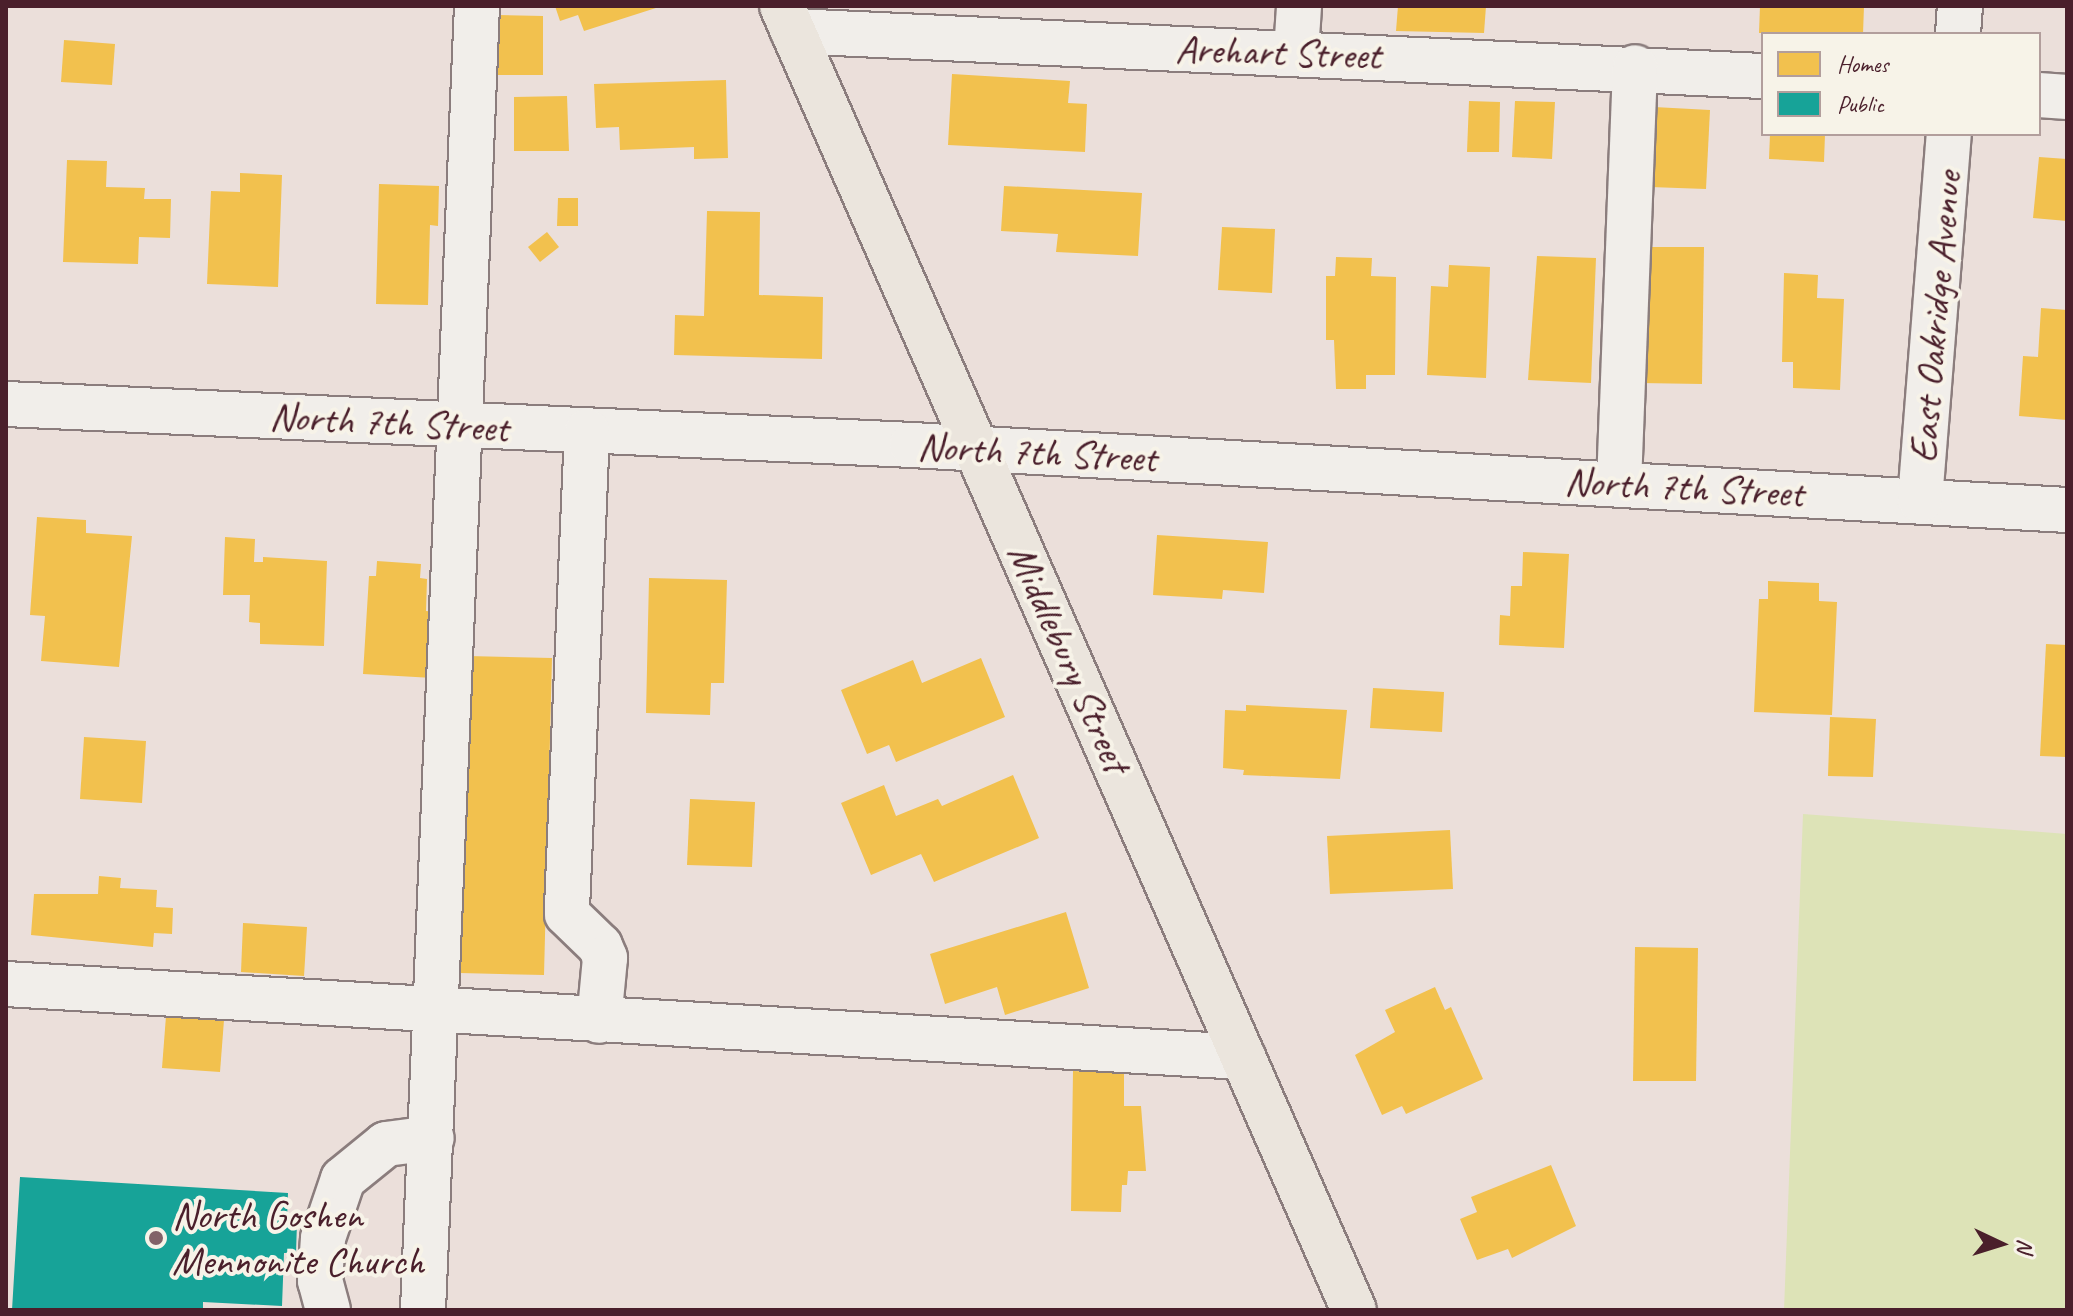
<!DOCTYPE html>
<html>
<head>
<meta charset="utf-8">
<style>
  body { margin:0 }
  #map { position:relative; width:2073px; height:1316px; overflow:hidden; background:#ebdfda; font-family:Caveat,sans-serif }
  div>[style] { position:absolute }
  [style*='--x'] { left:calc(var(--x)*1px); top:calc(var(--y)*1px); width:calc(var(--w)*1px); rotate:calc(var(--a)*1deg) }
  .green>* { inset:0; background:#dde3b7 }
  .homes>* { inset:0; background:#f2c14e }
  .public>* { inset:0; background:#17a398 }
  .roads { filter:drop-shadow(2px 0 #8b7d7d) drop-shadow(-2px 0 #8b7d7d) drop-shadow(0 2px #8b7d7d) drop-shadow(0 -2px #8b7d7d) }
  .minor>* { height:44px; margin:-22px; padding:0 22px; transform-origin:22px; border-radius:22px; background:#f1eeea }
  .major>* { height:44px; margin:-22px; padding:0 22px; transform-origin:22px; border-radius:22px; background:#ebe5dd }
  .dots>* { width:22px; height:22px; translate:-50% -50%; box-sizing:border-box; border:4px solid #f7f3e8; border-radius:50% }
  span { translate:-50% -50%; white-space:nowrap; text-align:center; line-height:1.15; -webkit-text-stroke:8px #f7f3e8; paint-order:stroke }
  .street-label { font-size:40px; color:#4a1f2b }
  .poi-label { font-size:40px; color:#4a1f2b }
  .left { translate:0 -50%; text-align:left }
  .frame { position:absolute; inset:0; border:8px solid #4a1f2b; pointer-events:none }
  .legend { position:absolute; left:1761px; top:32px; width:280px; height:104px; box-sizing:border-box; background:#f7f3e8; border:2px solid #b29e9c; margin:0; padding:10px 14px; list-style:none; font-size:24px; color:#4a1f2b }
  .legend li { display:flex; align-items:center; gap:16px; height:40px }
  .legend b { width:40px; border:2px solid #b29e9c }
  .north { position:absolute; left:1961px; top:1204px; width:80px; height:80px; -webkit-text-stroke:6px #f7f3e8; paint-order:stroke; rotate:94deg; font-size:22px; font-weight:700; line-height:32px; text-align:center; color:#4a1f2b }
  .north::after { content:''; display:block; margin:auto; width:28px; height:36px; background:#4a1f2b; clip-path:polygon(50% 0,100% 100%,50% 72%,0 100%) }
</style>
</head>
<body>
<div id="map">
  <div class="green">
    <div style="clip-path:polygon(1803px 814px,2067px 834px,2067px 1310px,1784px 1310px)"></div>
  </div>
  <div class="homes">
    <div style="clip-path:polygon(555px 6px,659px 6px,659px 7px,584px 31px,578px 15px,560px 21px)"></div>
    <div style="clip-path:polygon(1398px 6px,1486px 6px,1484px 33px,1396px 31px)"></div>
    <div style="clip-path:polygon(1760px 6px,1864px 6px,1863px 34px,1759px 33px)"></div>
    <div style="clip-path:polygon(498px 15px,543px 16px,543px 75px,498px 75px)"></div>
    <div style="clip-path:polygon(64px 40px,115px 44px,112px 85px,61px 82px)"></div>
    <div style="clip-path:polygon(952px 74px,1070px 81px,1068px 103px,1087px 104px,1085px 152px,948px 145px)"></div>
    <div style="clip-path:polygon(726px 80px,728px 158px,694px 159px,694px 147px,620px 150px,619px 127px,596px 128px,594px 84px)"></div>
    <div style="clip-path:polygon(567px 96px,569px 151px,514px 151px,514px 97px)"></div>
    <div style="clip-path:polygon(1469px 101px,1500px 102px,1499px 152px,1467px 152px)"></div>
    <div style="clip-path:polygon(1515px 101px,1555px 102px,1552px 159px,1512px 157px)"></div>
    <div style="clip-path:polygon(1654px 107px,1710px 110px,1706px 189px,1650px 187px)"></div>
    <div style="clip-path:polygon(1770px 134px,1825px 134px,1824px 162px,1769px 159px)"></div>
    <div style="clip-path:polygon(2039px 157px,2067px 159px,2067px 221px,2033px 218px)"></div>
    <div style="clip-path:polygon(67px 160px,107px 161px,106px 187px,145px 188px,144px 199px,171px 199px,170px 238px,139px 237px,138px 264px,63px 262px)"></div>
    <div style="clip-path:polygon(240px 173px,282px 175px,278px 287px,207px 284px,211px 191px,240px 192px)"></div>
    <div style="clip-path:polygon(379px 184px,439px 186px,438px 226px,430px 225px,428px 305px,376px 304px)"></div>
    <div style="clip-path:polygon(1004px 186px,1142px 193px,1138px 256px,1056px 252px,1058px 234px,1001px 231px)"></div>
    <div style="clip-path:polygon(558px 198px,578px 198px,578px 226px,557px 226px)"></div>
    <div style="clip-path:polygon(707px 211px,760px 212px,759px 295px,823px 297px,822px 359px,674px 355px,675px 315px,704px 316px)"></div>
    <div style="clip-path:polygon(1222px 227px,1275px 229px,1272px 293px,1218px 290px)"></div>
    <div style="clip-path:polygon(547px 232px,559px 247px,540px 262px,528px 247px)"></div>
    <div style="clip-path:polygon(1643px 247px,1704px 247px,1702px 384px,1640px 383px)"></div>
    <div style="clip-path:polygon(1537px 256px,1596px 258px,1591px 383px,1528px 380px)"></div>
    <div style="clip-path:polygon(1336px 257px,1372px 258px,1371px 276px,1396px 277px,1395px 375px,1366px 375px,1366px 389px,1336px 389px,1334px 340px,1326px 340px,1326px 276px,1335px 276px)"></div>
    <div style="clip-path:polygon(1449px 265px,1490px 267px,1486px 378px,1427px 375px,1431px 286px,1448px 287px)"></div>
    <div style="clip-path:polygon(1784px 273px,1818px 275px,1817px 298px,1844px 299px,1840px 390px,1793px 388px,1793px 362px,1782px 362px)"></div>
    <div style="clip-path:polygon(2041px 308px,2067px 310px,2067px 420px,2019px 416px,2023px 356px,2038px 357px)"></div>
    <div style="clip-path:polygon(37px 517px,86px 520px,86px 533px,132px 536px,119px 667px,41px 661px,45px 616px,30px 615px)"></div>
    <div style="clip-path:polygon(1157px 535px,1268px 542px,1264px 593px,1223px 590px,1222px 599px,1153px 595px)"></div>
    <div style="clip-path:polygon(225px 537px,255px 539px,254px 562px,263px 562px,263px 557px,327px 561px,324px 646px,260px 644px,260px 623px,249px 622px,250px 595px,223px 595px)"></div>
    <div style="clip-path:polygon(1523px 552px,1569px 554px,1564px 648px,1499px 645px,1500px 615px,1510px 616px,1511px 586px,1522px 586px)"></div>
    <div style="clip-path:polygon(377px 561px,421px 564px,420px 578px,427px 579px,426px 611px,437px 612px,433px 678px,363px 674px,369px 576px,376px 576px)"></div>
    <div style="clip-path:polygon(649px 578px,727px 580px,724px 683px,711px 683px,710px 715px,646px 713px)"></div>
    <div style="clip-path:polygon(1768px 581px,1819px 583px,1819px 601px,1837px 602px,1832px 715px,1754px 712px,1759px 599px,1768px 599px)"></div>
    <div style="clip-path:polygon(2046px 644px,2067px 645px,2067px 757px,2040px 756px)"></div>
    <div style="clip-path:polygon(467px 656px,552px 658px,544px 975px,460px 973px)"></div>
    <div style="clip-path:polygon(981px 658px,1005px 717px,896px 762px,889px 745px,867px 754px,841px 690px,913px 660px,922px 683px)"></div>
    <div style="clip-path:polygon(1373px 688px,1444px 692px,1442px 732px,1370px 728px)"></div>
    <div style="clip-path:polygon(1246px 705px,1347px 710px,1340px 779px,1243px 775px,1244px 770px,1223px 768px,1225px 710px,1246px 711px)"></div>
    <div style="clip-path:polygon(1830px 717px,1876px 719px,1873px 777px,1828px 776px)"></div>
    <div style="clip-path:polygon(84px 737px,146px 741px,142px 803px,80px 799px)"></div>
    <div style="clip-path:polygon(1013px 775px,1039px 838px,934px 882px,921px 854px,871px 875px,841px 803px,884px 785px,896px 816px,938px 799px,942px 806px)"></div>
    <div style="clip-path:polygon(690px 799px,755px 802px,752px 867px,687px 865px)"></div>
    <div style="clip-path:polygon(1450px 830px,1453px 889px,1330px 894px,1327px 836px)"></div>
    <div style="clip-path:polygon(99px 876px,121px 878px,120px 888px,157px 890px,156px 907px,173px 908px,172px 934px,154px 933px,153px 947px,31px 935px,34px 894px,98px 894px)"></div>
    <div style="clip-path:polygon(1066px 912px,1089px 988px,1005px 1015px,997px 987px,945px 1004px,930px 954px)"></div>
    <div style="clip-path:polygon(243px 923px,307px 927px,304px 976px,241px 972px)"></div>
    <div style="clip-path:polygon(1635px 947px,1698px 948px,1696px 1081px,1633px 1081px)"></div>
    <div style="clip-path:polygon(1435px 987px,1445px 1010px,1451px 1007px,1483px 1079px,1406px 1114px,1402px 1106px,1382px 1115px,1355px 1055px,1395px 1032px,1385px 1010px)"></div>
    <div style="clip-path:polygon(166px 1016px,224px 1020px,220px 1072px,162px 1068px)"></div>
    <div style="clip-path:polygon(1073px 1071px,1124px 1073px,1124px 1106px,1141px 1106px,1146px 1171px,1128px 1171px,1127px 1185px,1122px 1185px,1121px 1212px,1071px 1211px)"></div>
    <div style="clip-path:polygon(1551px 1165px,1576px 1226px,1512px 1258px,1508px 1249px,1477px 1260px,1460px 1219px,1477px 1212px,1471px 1197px)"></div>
  </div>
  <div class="public">
    <div style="clip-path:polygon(20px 1177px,288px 1193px,287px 1222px,297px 1222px,296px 1253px,284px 1253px,282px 1306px,203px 1302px,203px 1310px,12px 1310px)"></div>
  </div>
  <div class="roads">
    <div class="minor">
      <div style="--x:793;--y:31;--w:971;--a:2.66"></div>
      <div style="--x:1958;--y:34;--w:28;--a:-86"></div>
      <div style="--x:1296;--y:53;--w:47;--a:-86.3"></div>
      <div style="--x:2039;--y:95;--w:28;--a:4"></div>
      <div style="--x:6;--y:404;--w:907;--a:2.59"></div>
      <div style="--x:912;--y:445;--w:1157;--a:3.22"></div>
      <div style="--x:587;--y:431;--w:483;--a:92.4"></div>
      <div style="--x:567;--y:914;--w:46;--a:44.1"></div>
      <div style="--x:600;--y:946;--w:13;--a:67"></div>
      <div style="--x:605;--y:958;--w:63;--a:95.4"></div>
      <div style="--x:1619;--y:484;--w:417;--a:-87.8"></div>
      <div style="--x:1920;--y:500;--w:367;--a:-85.5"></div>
      <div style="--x:6;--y:984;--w:1239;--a:3.38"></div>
      <div style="--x:328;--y:1310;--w:30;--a:-105"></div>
      <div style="--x:320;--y:1281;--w:43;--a:-86"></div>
      <div style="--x:323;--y:1238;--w:62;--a:-71.3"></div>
      <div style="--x:343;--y:1179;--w:55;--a:-39.1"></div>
      <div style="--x:386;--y:1144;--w:46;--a:-7.4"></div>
      <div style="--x:423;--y:1310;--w:1305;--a:-87.63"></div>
    </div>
    <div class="major">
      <div style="--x:782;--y:6;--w:1424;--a:66.32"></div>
    </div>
  </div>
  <div class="dots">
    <div style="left:156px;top:1238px;background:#826268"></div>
  </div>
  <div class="street-label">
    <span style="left:1278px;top:52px;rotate:2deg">Arehart Street</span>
    <span style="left:1935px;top:317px;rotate:-85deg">East Oakridge Avenue</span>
    <span style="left:389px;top:422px;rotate:3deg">North 7th Street</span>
    <span style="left:1037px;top:452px;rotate:3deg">North 7th Street</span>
    <span style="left:1684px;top:487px;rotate:3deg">North 7th Street</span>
    <span style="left:1069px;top:658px;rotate:66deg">Middlebury Street</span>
  </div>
  <div class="poi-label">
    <span class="left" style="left:172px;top:1238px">North Goshen<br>Mennonite Church</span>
  </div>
  <div class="frame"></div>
  <ul class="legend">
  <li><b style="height:22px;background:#f2c14e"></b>Homes</li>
  <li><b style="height:22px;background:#17a398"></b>Public</li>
  </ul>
  <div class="north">N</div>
</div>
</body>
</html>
